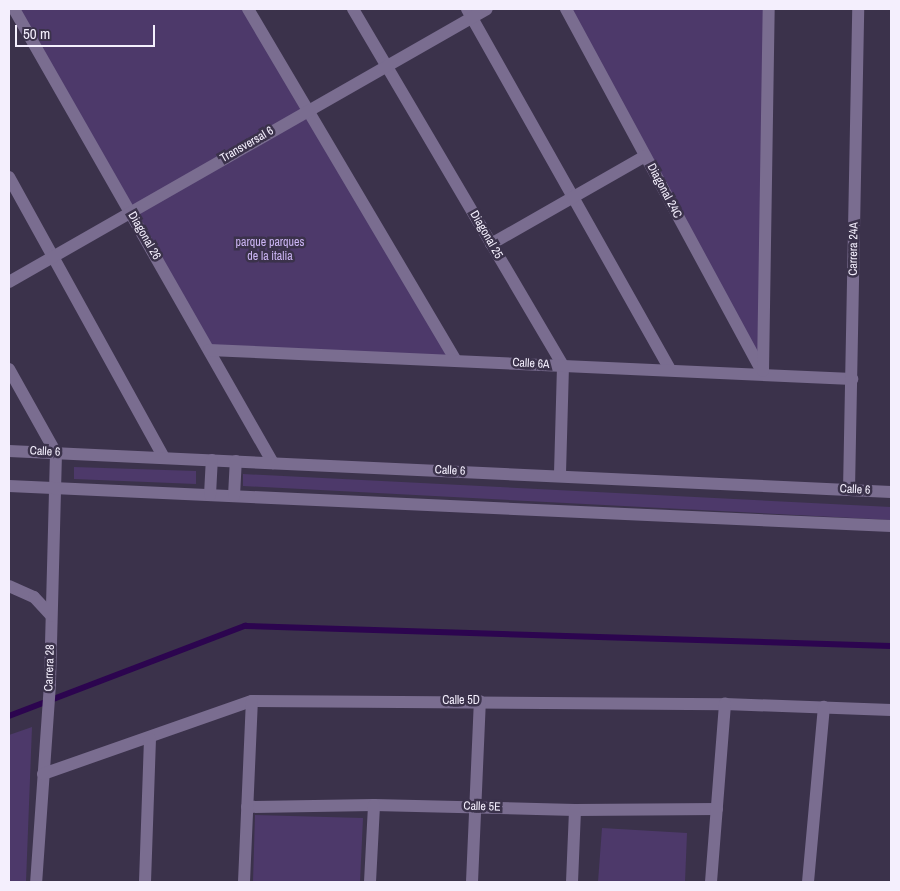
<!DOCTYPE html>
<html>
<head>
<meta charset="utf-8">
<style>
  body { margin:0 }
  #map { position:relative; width:900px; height:891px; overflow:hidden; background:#3b324b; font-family:"Archivo Narrow",sans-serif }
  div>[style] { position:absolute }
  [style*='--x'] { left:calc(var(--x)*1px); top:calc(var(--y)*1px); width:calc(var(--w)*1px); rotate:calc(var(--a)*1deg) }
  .green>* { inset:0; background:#4d396a }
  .stream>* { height:5.5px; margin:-2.75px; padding:0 2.75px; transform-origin:2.75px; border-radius:2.75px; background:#2c054f }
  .minor>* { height:12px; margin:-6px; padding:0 6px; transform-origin:6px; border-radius:6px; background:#7a6d90 }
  span { translate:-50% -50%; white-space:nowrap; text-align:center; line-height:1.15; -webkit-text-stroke:5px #3b324b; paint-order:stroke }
  .street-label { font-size:12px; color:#f4effd }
  .park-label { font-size:12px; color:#cbb4f3 }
  .frame { position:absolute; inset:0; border:10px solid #f4effd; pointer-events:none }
  .scale { position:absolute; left:15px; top:25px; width:140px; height:22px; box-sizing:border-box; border:2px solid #f4effd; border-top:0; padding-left:6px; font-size:15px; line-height:18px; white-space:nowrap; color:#f4effd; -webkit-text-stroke:4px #3b324b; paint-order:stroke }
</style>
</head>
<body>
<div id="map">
  <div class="green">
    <div style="clip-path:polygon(14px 9px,248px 9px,456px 361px,209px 350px)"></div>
    <div style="clip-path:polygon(566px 9px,769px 9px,763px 374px)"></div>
    <div style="clip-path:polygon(74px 467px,196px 471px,196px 484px,74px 479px)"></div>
    <div style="clip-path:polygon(243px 474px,891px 507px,891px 520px,243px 486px)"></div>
    <div style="clip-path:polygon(32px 727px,26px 882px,9px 882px,9px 735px)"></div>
    <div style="clip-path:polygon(255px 815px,363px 818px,360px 882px,253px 882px)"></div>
    <div style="clip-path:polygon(602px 828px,687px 833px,685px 882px,598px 882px)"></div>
  </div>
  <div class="stream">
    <div style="--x:9;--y:716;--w:253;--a:-20.9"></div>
    <div style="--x:245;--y:626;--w:646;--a:1.77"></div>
  </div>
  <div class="minor">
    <div style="--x:14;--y:9;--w:523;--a:60.3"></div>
    <div style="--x:248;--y:9;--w:409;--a:59.4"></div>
    <div style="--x:353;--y:9;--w:414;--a:59.5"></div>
    <div style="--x:563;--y:366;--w:110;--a:91.6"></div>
    <div style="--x:467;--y:9;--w:414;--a:60.6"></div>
    <div style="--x:566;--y:9;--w:415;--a:61.6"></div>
    <div style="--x:9;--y:177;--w:321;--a:61.1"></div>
    <div style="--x:491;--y:244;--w:177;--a:-29.7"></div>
    <div style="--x:9;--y:282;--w:550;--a:-29.73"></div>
    <div style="--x:209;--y:350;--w:644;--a:2.58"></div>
    <div style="--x:9;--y:369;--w:96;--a:60.8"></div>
    <div style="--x:56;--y:453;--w:231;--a:91.5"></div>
    <div style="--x:50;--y:684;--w:198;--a:94"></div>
    <div style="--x:763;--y:371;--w:362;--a:-89.1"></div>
    <div style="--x:9;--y:451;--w:883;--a:2.66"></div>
    <div style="--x:9;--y:486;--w:883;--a:2.6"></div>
    <div style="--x:849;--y:490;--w:481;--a:-88.9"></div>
    <div style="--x:210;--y:495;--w:35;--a:-87"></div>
    <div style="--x:234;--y:496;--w:35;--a:-87"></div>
    <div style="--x:9;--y:586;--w:27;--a:24"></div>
    <div style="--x:34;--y:597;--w:25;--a:47"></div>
    <div style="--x:43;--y:774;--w:221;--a:-19.3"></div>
    <div style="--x:252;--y:701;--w:473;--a:0.4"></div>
    <div style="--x:725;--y:704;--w:166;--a:2.1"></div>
    <div style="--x:247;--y:807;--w:127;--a:-0.9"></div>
    <div style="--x:374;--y:805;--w:201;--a:1.4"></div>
    <div style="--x:575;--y:810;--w:142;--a:-0.4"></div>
    <div style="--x:145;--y:882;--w:143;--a:-88"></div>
    <div style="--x:244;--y:882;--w:181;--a:-87.5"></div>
    <div style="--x:370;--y:882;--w:77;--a:-87"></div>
    <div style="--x:472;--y:882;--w:181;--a:-87.5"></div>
    <div style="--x:572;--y:882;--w:72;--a:-87.6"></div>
    <div style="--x:711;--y:882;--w:179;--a:-85.5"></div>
    <div style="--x:808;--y:882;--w:176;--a:-84.8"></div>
  </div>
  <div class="street-label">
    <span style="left:247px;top:145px;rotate:-30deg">Transversal 6</span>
    <span style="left:664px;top:191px;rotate:62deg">Diagonal 24C</span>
    <span style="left:486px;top:235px;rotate:60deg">Diagonal 25</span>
    <span style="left:144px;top:236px;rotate:60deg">Diagonal 26</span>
    <span style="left:854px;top:249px;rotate:-89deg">Carrera 24A</span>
    <span style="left:531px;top:364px;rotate:3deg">Calle 6A</span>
    <span style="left:45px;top:452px;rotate:3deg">Calle 6</span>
    <span style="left:450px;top:471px;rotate:3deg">Calle 6</span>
    <span style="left:855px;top:490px;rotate:3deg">Calle 6</span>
    <span style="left:50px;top:668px;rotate:-88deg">Carrera 28</span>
    <span style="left:461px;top:701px">Calle 5D</span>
    <span style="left:482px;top:807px;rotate:2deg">Calle 5E</span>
  </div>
  <div class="park-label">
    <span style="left:270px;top:250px">parque parques<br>de la italia</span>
  </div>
  <div class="frame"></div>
  <div class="scale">50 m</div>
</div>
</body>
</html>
